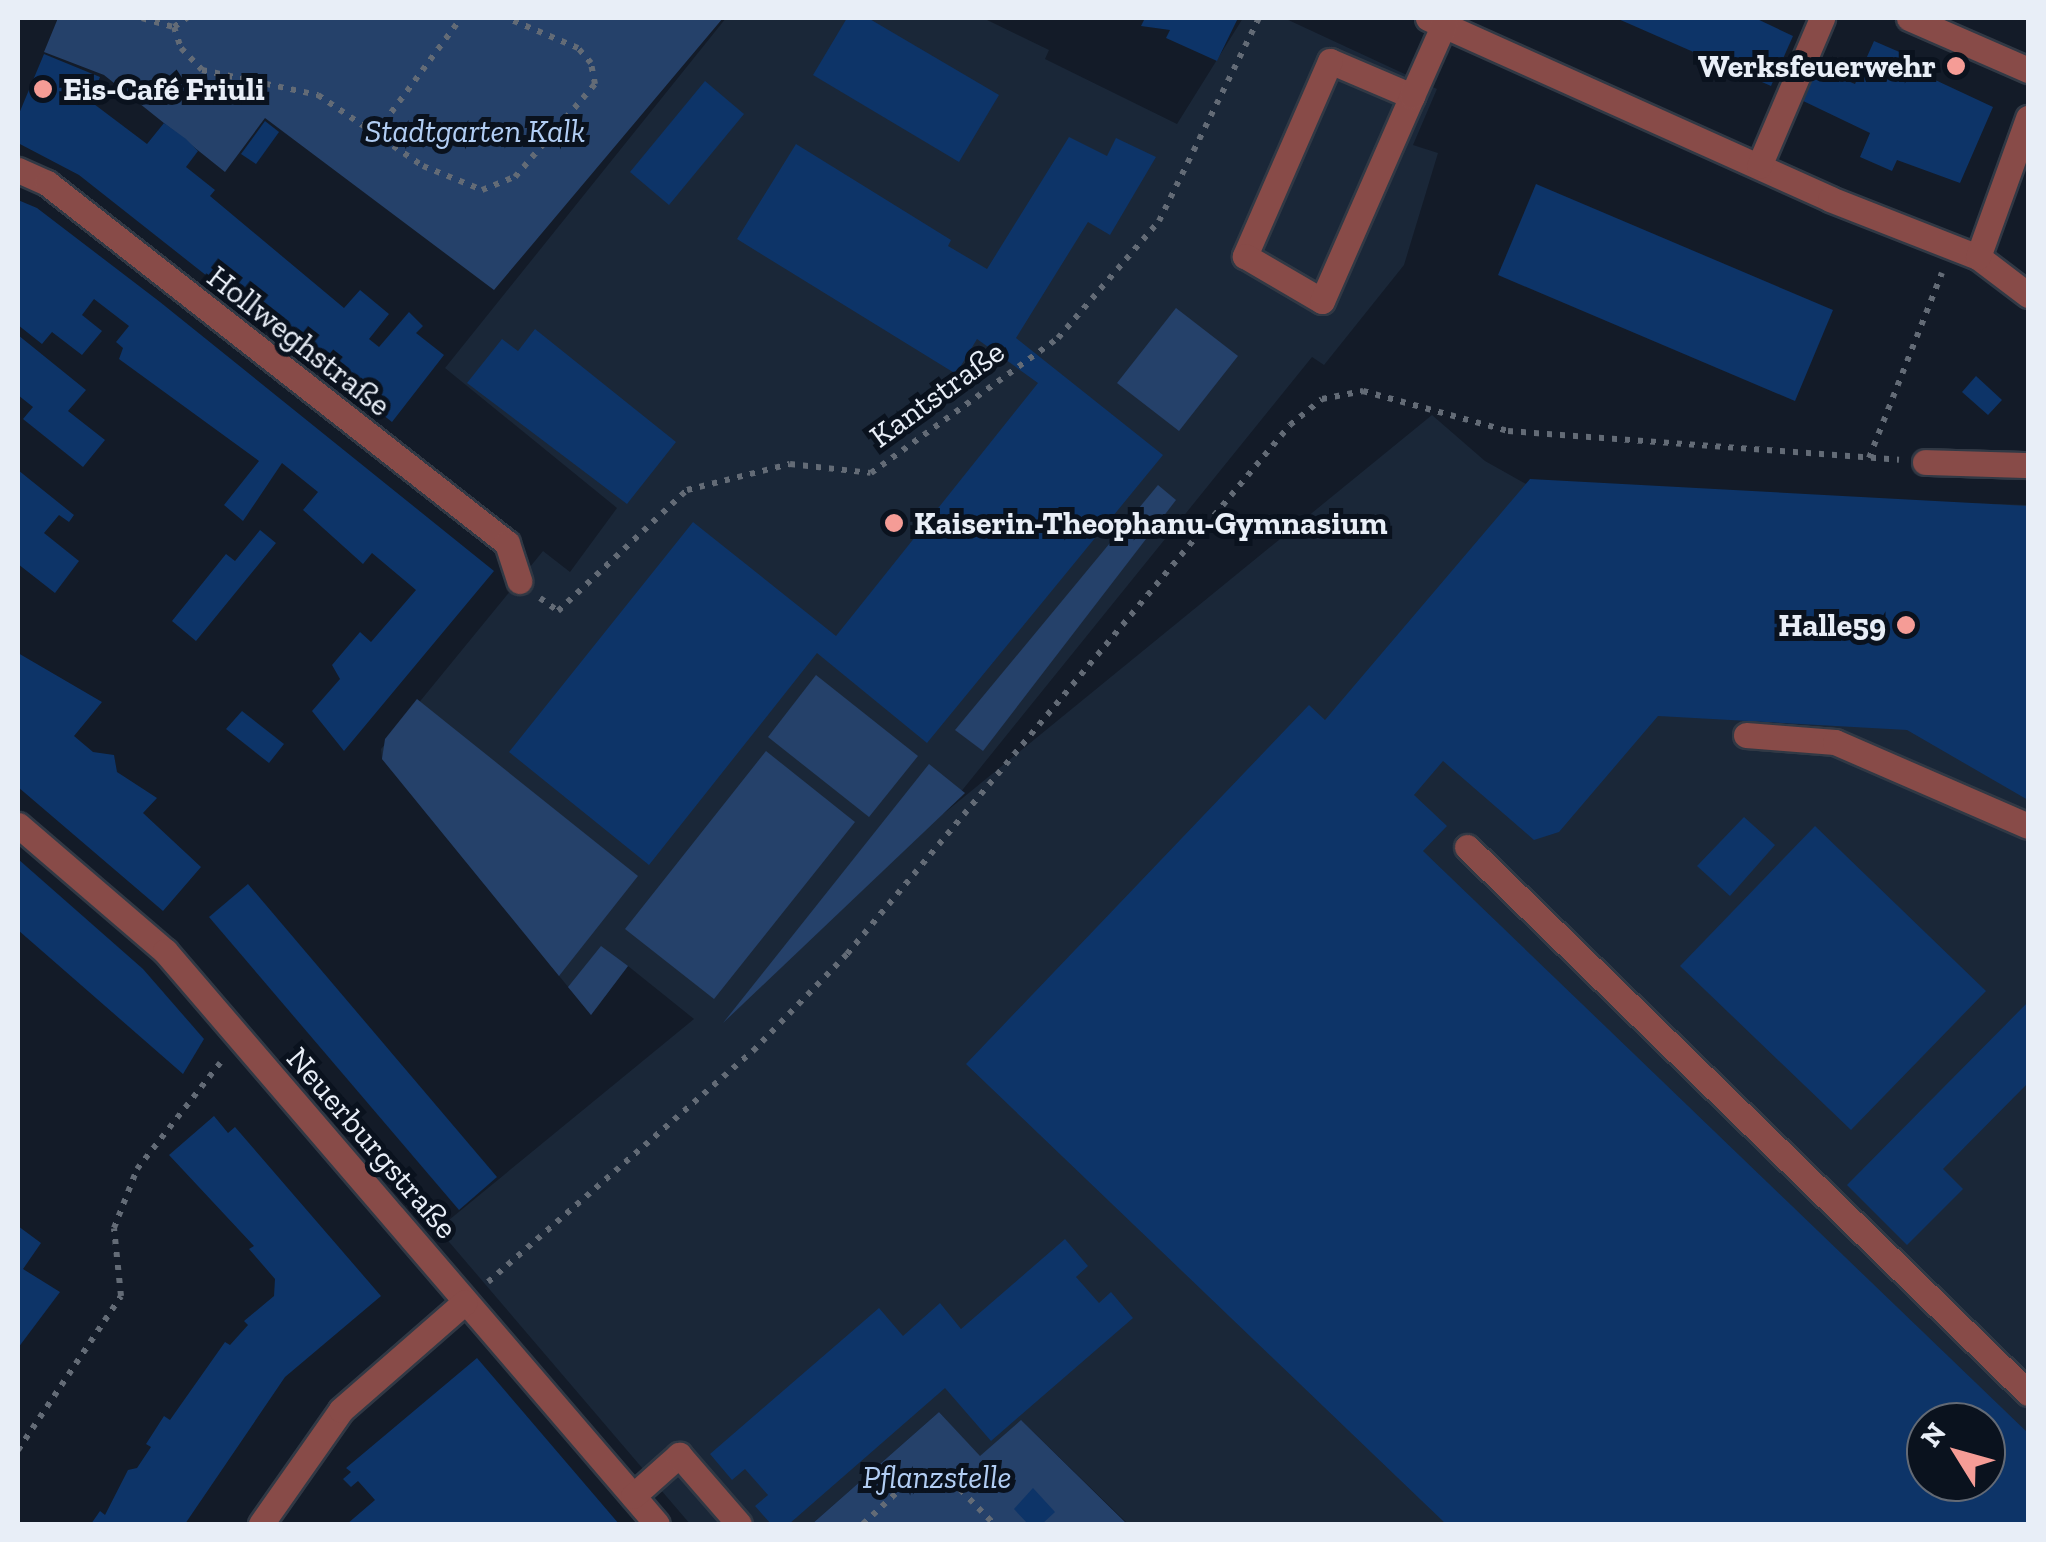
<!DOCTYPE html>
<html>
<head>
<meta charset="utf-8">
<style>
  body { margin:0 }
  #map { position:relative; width:2046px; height:1542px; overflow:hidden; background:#131b28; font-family:"Zilla Slab",serif }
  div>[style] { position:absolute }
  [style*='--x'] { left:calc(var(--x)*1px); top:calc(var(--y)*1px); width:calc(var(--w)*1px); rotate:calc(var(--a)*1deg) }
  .built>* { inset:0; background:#1a2738 }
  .green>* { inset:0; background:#25416a }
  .building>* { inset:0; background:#0d3468 }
  .path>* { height:6px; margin-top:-3px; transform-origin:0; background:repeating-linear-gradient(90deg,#636b76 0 5px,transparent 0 13px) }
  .roads { filter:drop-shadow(2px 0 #313945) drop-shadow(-2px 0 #313945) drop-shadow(0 2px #313945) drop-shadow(0 -2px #313945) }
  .minor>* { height:25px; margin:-12.5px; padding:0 12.5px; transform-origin:12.5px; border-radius:12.5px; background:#884b48 }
  .dots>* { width:28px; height:28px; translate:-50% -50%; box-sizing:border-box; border:5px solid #0a121e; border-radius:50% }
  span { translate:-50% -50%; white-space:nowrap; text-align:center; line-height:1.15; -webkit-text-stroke:10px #0a121e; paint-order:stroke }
  .poi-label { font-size:32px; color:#e8eef7; font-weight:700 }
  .right { translate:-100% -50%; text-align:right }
  .left { translate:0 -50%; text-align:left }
  .park-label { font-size:32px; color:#b2cef4; font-style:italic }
  .street-label { font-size:32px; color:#e8eef7 }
  .frame { position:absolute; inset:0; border:20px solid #e8eef7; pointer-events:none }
  .north { position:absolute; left:1906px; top:1402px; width:100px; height:100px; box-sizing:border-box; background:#0a121e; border:2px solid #636a75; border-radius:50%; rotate:307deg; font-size:28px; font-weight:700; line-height:40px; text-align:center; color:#e8eef7 }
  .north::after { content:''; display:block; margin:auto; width:35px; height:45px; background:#f59c96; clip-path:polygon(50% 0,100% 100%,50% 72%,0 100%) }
</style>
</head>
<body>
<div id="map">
  <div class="built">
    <div style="clip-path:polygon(evenodd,726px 18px,983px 18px,1049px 50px,1045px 59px,1177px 124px,1243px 18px,1284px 18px,1437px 89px,1413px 145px,1438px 153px,1404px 265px,1324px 365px,1312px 357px,943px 814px,1432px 415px,1485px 461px,1535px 489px,2028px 505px,2028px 1524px,1128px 1524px,1022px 1421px,980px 1457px,939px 1412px,812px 1524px,690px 1524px,438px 1229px,694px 1019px,628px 966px,591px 1015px,382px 759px,381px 749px,543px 551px,570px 572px,617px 508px,445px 368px,726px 18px,1926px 1422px,1986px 1422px,1986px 1482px,1926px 1482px,1926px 1422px)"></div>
  </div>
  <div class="green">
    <div style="clip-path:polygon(58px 18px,723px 18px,494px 290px,265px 118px,225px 172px,104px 75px,44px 52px)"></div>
    <div style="clip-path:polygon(1176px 308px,1238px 356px,1179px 431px,1117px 383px)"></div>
    <div style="clip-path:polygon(1158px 485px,1176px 500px,983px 751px,955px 730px)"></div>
    <div style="clip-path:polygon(816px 675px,918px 756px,869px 817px,768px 737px)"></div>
    <div style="clip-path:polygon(417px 699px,638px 876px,559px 976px,382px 759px,385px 739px)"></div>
    <div style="clip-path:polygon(766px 751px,855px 822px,714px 999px,625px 929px)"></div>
    <div style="clip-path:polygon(929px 764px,965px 793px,723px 1023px)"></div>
    <div style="clip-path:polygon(601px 946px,628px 966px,591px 1015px,568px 987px)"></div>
    <div style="clip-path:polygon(939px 1412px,980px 1456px,1021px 1420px,1127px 1524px,812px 1524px)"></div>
  </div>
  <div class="building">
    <div style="clip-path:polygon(847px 18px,868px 18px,999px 95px,959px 162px,813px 75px)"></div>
    <div style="clip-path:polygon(1145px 18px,1238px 18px,1217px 61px,1166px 38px,1170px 30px,1141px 26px)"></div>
    <div style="clip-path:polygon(1616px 18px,1755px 18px,1793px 36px,1771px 86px)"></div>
    <div style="clip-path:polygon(1874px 41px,1904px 54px,1901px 64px,1993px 107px,1960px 183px,1897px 160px,1892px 171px,1860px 157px,1870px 133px,1797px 98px,1812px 66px,1855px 84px)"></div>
    <div style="clip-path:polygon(44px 54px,100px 77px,90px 101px,147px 144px,164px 123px,186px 139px,198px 151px,186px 167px,215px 190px,210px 196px,344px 308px,360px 290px,389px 314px,369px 339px,379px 347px,409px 312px,423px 326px,416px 333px,444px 355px,392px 422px,79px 175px,18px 143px,18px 116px)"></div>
    <div style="clip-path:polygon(705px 81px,744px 114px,669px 205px,630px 172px)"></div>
    <div style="clip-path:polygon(265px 121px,279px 132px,256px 164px,241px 154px)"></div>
    <div style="clip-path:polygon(1069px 137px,1107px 156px,1116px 138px,1156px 157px,1110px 235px,1088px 222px,1016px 338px,1163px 455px,927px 743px,817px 653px,649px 865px,509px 752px,693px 522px,836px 636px,1038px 383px,977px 339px,956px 374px,737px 239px,796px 144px,951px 240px,948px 246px,987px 269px)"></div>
    <div style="clip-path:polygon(1536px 184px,1833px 310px,1795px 401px,1498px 275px)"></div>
    <div style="clip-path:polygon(18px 200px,37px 208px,160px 302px,494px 571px,344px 751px,312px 711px,340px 679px,332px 665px,360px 632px,371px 642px,416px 590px,372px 553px,363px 564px,303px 510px,318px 492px,282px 463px,243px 521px,224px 505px,259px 461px,119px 359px,123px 348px,116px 342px,129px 326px,94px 299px,82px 315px,102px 331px,82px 355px,52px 332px,42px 344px,18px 325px)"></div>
    <div style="clip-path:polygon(535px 329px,676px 442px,627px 504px,467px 383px,502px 339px,518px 351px)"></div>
    <div style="clip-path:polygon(18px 335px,86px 390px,68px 411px,105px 440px,83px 467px,23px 419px,33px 407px,18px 395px)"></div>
    <div style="clip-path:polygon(1976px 376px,2002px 400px,1988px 415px,1962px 392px)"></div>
    <div style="clip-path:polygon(18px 470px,74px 515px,69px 522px,59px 515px,44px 533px,79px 561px,55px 593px,18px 564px)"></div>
    <div style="clip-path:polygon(evenodd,1530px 479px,2028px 506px,2028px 800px,1907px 730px,1658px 716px,1559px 832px,1534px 840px,1443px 761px,1414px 795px,1447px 826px,1423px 851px,2028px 1433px,2028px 1524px,1446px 1524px,966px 1064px,1309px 705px,1325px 720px,1530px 479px,1926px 1422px,1986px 1422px,1986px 1482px,1926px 1482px,1926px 1422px)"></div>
    <div style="clip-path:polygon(260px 530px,276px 543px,196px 641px,172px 621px,226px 554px,235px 561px)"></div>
    <div style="clip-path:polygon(18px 653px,102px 702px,74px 736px,93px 752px,114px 755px,117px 772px,157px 798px,143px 813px,201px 867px,163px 911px,18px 787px)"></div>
    <div style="clip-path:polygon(242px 711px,284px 744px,269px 763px,226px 729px)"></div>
    <div style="clip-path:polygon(1744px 817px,1775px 845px,1730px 896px,1697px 866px)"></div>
    <div style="clip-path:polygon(1815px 826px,1986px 991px,1851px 1130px,1680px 966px)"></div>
    <div style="clip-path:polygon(18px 859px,143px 969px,204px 1039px,183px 1074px,18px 930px)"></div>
    <div style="clip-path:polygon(248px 884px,497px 1177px,459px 1210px,209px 917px)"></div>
    <div style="clip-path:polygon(2028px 1002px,2028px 1083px,1943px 1169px,1963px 1189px,1907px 1245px,1847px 1185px)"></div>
    <div style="clip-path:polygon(214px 1116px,228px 1133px,235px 1127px,381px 1296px,285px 1377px,185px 1524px,91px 1524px,100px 1511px,105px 1515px,128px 1470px,137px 1468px,151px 1447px,146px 1444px,164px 1416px,170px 1420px,225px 1342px,230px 1345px,248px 1325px,244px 1321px,274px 1296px,275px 1279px,249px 1249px,254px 1246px,169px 1155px)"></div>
    <div style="clip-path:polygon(18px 1226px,41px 1243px,23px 1269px,60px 1292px,18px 1348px)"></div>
    <div style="clip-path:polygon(1065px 1239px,1088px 1266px,1076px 1277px,1099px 1303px,1111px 1292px,1133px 1318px,991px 1441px,945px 1388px,789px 1524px,771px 1524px,755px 1506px,768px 1495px,745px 1469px,732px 1480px,710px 1454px,879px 1308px,903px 1336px,940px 1303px,961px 1329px)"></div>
    <div style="clip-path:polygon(477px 1358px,619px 1524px,347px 1524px,375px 1500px,358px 1481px,351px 1487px,343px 1479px,351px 1472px,346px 1468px)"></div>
    <div style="clip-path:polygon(1033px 1488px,1055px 1512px,1042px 1524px,1028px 1524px,1014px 1509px)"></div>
  </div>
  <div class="path">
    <div style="--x:142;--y:18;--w:33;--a:16"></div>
    <div style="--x:174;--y:27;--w:22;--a:72"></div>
    <div style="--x:181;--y:48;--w:30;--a:46"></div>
    <div style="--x:202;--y:70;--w:119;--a:12.2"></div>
    <div style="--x:318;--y:95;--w:127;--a:34.1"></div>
    <div style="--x:423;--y:166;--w:64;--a:22.1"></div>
    <div style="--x:482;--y:190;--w:35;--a:-22"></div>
    <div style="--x:515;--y:177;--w:123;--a:-49.3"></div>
    <div style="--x:595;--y:84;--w:21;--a:-101"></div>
    <div style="--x:591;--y:63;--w:20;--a:-131"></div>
    <div style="--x:578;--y:48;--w:77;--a:-157.1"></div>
    <div style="--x:174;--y:27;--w:16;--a:-35"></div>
    <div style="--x:376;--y:133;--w:143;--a:-53.5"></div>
    <div style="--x:1869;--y:458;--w:199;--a:-68.5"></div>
    <div style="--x:540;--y:598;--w:22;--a:36"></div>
    <div style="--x:558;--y:611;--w:177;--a:-43.2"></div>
    <div style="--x:687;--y:490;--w:106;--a:-14.2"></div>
    <div style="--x:790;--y:464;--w:81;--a:6.3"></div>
    <div style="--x:871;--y:473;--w:231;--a:-35.8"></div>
    <div style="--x:1058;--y:338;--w:155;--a:-49.2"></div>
    <div style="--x:1159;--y:221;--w:226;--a:-63.8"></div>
    <div style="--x:488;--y:1282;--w:352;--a:-41.1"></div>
    <div style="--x:753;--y:1051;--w:135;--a:-45.9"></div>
    <div style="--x:847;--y:954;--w:690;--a:-50.06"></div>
    <div style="--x:1290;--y:425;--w:41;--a:-39.1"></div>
    <div style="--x:1322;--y:399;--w:42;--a:-11"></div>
    <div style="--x:1363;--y:391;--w:150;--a:15.4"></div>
    <div style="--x:1508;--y:431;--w:392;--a:4.2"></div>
    <div style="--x:18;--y:1450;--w:185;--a:-56.2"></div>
    <div style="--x:121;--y:1296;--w:68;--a:-95.9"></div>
    <div style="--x:114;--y:1228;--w:63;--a:-68.7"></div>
    <div style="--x:137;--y:1169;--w:135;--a:-51.9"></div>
    <div style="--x:863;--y:1524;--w:60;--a:-43"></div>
    <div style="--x:907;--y:1483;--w:37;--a:-19"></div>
    <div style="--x:942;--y:1471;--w:74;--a:45.5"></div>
  </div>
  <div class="roads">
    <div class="minor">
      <div style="--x:1428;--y:18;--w:441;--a:24.2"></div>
      <div style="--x:1830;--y:199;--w:159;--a:21.4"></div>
      <div style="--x:1978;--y:257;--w:63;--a:37.2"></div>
      <div style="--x:1909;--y:18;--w:130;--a:23.6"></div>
      <div style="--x:1412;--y:96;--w:89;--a:-156.9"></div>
      <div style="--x:1330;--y:61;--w:213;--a:113.6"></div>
      <div style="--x:1245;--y:256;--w:89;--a:30.3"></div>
      <div style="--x:1322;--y:301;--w:224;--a:-66.3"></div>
      <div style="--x:1412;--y:96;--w:79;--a:-66"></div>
      <div style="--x:1759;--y:166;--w:161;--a:-66.9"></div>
      <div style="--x:18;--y:170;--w:32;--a:24"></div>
      <div style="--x:47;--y:183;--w:584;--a:38.05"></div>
      <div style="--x:507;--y:543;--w:40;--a:72"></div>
      <div style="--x:1978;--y:257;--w:148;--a:-70.2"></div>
      <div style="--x:1925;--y:462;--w:103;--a:1.7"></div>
      <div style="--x:1746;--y:735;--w:89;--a:4.5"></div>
      <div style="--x:1835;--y:742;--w:210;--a:23.5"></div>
      <div style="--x:18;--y:825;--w:194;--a:40.6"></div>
      <div style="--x:165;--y:951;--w:755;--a:49.35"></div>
      <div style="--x:1467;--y:847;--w:783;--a:44.22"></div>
      <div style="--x:633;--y:1496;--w:62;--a:-41.7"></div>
      <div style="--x:679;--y:1455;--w:91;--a:49"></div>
      <div style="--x:261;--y:1524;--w:139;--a:-54.9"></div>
      <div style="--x:341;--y:1410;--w:164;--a:-41.1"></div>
    </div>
  </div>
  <div class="dots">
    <div style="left:1956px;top:66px;background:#f59c96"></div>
    <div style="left:43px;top:89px;background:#f59c96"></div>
    <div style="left:894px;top:523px;background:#f59c96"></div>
    <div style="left:1906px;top:625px;background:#f59c96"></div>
  </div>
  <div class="poi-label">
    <span class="right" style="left:1936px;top:66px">Werksfeuerwehr</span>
    <span class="left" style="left:63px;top:89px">Eis-Café Friuli</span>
    <span class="left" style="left:914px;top:523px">Kaiserin-Theophanu-Gymnasium</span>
    <span class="right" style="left:1886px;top:625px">Halle59</span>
  </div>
  <div class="park-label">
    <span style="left:475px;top:131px">Stadtgarten Kalk</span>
    <span style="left:937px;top:1477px">Pflanzstelle</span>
  </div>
  <div class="street-label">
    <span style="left:299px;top:341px;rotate:38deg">Hollweghstraße</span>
    <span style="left:937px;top:394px;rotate:-36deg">Kantstraße</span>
    <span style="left:372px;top:1143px;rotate:49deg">Neuerburgstraße</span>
  </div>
  <div class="frame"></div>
  <div class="north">N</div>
</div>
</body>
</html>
